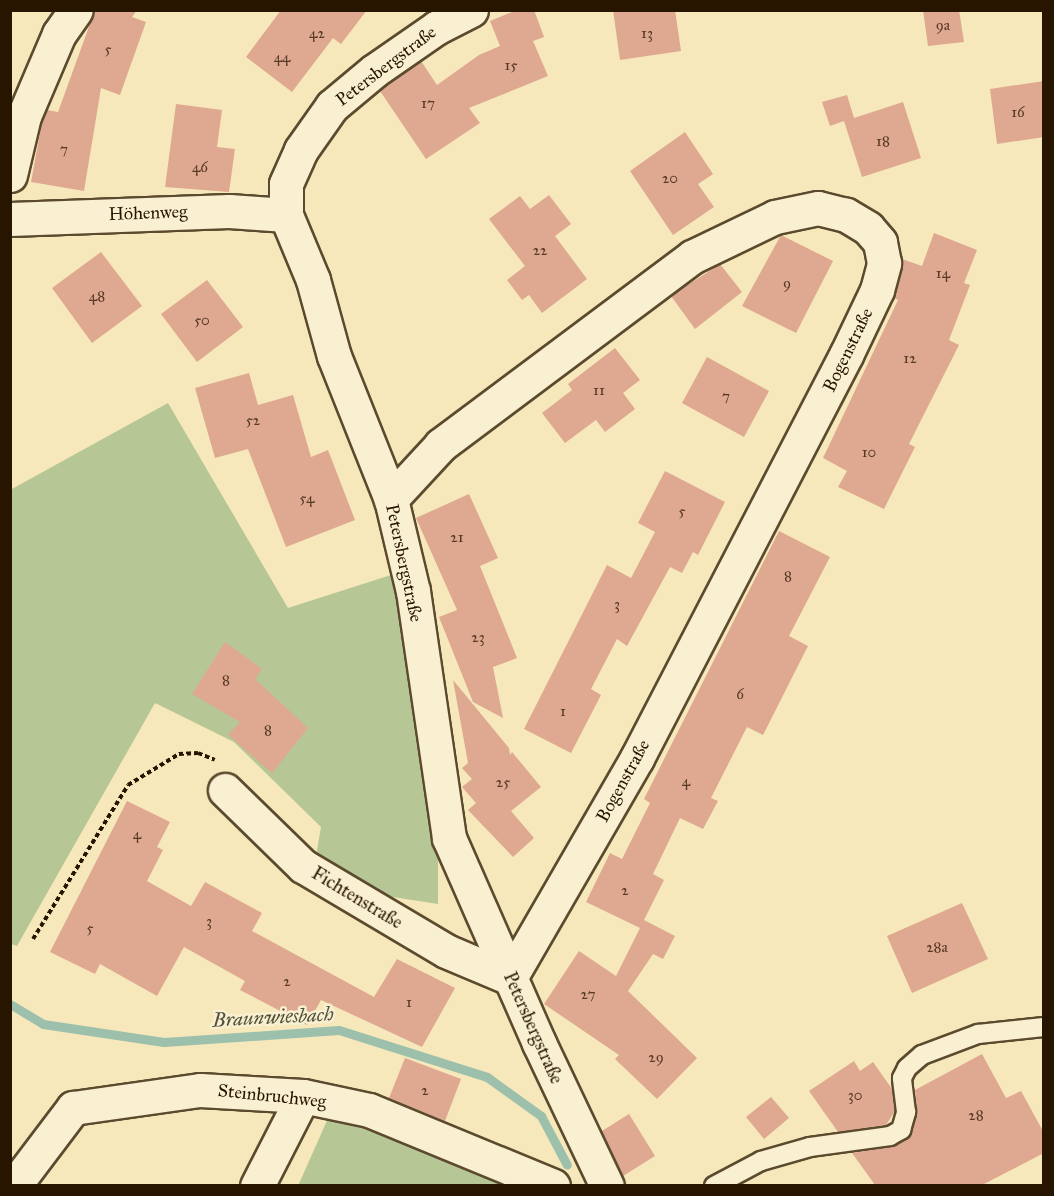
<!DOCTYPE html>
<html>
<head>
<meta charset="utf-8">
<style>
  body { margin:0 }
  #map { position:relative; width:1054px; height:1196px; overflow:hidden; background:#f6e8ba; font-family:"IM FELL Great Primer",serif }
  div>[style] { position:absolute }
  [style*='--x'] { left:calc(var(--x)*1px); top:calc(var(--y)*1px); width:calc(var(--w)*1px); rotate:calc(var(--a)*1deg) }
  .green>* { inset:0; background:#b6c795 }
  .stream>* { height:9px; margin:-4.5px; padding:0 4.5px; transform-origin:4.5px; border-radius:4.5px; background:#9dc0ac }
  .building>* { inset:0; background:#dfa891 }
  .path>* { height:4px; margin-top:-2px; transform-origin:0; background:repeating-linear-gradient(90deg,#281500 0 4.5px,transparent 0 7.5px) }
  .roads { filter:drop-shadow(2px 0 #5c4a2e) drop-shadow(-2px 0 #5c4a2e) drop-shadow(0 2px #5c4a2e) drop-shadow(0 -2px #5c4a2e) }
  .service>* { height:18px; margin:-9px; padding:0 9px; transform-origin:9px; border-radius:9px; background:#f9f0d2 }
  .minor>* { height:33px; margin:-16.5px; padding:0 16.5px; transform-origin:16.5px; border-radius:16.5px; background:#f9f0d2 }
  span { translate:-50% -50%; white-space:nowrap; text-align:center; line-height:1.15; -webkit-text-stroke:5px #f9f0d2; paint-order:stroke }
  .number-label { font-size:15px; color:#563a24 }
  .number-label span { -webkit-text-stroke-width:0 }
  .street-label { font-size:18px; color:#281500 }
  .water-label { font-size:20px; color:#51513c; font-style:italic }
  .frame { position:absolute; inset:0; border:12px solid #281500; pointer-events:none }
</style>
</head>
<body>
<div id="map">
  <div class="green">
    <div style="clip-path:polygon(168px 403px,288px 608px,394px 574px,438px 800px,438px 904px,373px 894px,316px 856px,321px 827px,234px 742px,155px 703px,17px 946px,11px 944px,10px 490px)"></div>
    <div style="clip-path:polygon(329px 1116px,515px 1185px,298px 1186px)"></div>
  </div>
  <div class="stream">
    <div style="--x:10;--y:1004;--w:39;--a:31"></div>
    <div style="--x:43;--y:1024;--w:122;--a:8.5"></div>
    <div style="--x:164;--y:1042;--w:175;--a:-3.9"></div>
    <div style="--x:339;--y:1030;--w:155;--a:17.6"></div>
    <div style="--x:487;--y:1077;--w:67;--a:35.8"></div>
    <div style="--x:541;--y:1116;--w:55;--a:62"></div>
  </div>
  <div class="building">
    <div style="clip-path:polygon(95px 10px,137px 10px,132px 17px,146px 22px,120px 95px,101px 88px,84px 191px,31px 182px,42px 122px,47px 110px,58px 112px)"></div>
    <div style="clip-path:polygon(281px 10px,367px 10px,341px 44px,333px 38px,292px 92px,246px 57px)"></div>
    <div style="clip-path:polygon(517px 10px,534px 10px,544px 37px,533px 41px,548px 76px,469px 108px,480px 123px,426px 159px,380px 91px,421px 61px,437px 85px,479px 55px,500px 46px,490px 21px)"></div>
    <div style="clip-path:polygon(613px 10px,675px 10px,681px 51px,620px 60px)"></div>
    <div style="clip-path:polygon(923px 10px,959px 10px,964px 42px,928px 46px)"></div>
    <div style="clip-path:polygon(1044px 81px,1044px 137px,997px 144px,990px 89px)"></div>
    <div style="clip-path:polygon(847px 95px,854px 118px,903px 102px,921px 158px,862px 177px,844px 121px,830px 126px,822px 102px)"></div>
    <div style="clip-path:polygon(176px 104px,222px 110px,217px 147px,235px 149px,229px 192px,165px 187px)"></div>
    <div style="clip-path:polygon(685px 132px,713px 174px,698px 184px,714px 207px,673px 235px,630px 171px)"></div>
    <div style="clip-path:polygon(549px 195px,571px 224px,555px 236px,587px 279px,542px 313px,529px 295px,522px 300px,507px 280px,525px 266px,489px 219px,520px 196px,530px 209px)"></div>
    <div style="clip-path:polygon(934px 233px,977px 250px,964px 283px,970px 285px,949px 340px,959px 345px,909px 444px,915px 447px,884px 509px,838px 487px,847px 471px,823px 458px,898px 300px,894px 298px,902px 259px,922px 266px)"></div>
    <div style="clip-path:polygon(781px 235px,833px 261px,796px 333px,742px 306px)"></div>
    <div style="clip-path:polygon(101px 252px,142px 306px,92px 343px,52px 288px)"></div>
    <div style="clip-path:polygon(720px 264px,742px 292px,695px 329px,671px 296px)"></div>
    <div style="clip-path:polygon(207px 280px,243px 327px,197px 362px,161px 314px)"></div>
    <div style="clip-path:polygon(615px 348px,640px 380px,623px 393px,635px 409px,605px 432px,596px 420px,565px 443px,542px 413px,572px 390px,568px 384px)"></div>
    <div style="clip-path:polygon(707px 357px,769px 391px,744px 437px,682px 403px)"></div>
    <div style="clip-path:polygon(249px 373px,258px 405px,293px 395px,311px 457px,328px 450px,355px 520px,286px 547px,248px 449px,215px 458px,195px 388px)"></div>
    <div style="clip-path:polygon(665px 471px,725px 502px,698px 555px,693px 552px,682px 573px,670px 567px,627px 646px,617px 639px,591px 689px,601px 695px,571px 753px,524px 729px,607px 565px,631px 578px,655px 532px,638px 523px)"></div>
    <div style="clip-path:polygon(469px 494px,498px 558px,480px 566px,517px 658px,493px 667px,503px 718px,473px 702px,439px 617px,457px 610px,416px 518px)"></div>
    <div style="clip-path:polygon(779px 531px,830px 557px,789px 636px,808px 646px,763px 735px,747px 727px,711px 798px,718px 801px,703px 829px,680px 818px,653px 874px,664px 880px,644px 920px,675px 936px,663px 959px,653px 954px,628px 991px,697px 1058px,657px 1099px,615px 1059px,619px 1055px,544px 1004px,579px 951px,616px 976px,640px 928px,586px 902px,610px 853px,622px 859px,650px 803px,644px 799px)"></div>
    <div style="clip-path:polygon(225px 642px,262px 669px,255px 679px,308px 728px,272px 773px,228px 735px,240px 722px,192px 694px)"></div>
    <div style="clip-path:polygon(453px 680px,509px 748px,510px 755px,512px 752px,541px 787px,511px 811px,534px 838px,513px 857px,468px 810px,476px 803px,462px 787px,472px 779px,462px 768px,468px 763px)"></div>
    <div style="clip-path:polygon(127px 801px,170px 822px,157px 847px,163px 850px,147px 881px,191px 906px,205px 882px,262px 913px,252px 931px,374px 997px,397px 959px,455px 988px,422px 1047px,321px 1000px,307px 1025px,240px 990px,245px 981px,184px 947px,157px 996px,100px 964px,95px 974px,50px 952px)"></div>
    <div style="clip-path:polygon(962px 903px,988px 959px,912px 993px,887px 936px)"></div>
    <div style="clip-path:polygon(982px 1054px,1006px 1098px,1021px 1091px,1044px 1133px,1044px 1153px,982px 1185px,875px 1185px,852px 1153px,892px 1147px,907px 1140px,917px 1115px,915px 1090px)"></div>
    <div style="clip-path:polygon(405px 1058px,461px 1079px,445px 1121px,389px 1098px)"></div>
    <div style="clip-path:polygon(854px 1061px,860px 1071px,873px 1062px,892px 1089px,895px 1111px,886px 1125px,838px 1132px,809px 1091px)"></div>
    <div style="clip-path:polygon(771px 1097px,789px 1118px,764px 1139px,746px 1117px)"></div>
    <div style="clip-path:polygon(629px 1114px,655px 1156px,623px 1176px,602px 1131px)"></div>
  </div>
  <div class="path">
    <div style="--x:33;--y:939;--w:181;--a:-58.3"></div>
    <div style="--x:128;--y:785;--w:60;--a:-31.3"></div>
    <div style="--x:179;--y:754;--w:19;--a:-3"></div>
    <div style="--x:198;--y:753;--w:18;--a:22"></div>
  </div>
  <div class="roads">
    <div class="service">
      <div style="--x:714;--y:1186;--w:53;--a:-28"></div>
      <div style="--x:761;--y:1161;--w:51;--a:-15.9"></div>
      <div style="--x:810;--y:1147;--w:81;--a:-7.8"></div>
      <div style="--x:890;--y:1136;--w:13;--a:-29"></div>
      <div style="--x:901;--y:1130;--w:19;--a:-74"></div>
      <div style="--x:906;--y:1112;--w:34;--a:-97"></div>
      <div style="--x:902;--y:1078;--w:11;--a:-63"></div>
      <div style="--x:907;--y:1068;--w:20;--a:-41"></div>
      <div style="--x:922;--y:1055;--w:60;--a:-20.6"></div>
      <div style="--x:978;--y:1034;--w:66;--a:-6.1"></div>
    </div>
    <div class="minor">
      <div style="--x:471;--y:10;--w:39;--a:153"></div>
      <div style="--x:436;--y:28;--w:75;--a:145.3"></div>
      <div style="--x:374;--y:71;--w:55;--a:140.2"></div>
      <div style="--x:332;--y:106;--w:54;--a:125.2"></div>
      <div style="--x:301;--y:150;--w:37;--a:114"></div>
      <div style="--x:286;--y:184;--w:31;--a:90"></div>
      <div style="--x:286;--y:215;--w:70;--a:67.4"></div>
      <div style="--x:313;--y:280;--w:79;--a:74.6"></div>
      <div style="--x:334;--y:356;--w:154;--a:68.3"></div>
      <div style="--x:391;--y:499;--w:95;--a:76.6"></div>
      <div style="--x:413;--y:591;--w:250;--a:81.7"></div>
      <div style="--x:449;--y:838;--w:224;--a:66.3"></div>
      <div style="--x:539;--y:1043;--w:158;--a:64.6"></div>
      <div style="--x:10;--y:175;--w:61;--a:-76.7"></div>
      <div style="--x:24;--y:116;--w:89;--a:-66.9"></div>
      <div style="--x:59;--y:34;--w:29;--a:-55"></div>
      <div style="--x:10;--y:219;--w:219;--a:-2.1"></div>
      <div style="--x:229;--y:211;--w:57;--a:4"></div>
      <div style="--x:225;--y:790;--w:109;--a:44.3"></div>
      <div style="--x:303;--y:866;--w:166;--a:30.7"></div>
      <div style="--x:446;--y:951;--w:69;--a:22.9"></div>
      <div style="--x:510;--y:978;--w:254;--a:-60"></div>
      <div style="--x:637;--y:758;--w:454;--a:-62.6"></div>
      <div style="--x:846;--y:355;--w:72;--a:-64.5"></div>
      <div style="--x:877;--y:290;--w:28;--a:-75"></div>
      <div style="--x:884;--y:263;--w:21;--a:-101"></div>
      <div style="--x:880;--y:242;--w:18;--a:-131"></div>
      <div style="--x:868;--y:228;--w:26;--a:-149"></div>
      <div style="--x:846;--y:215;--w:29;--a:-166"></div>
      <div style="--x:818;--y:208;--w:44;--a:168.2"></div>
      <div style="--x:775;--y:217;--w:92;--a:154.3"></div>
      <div style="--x:692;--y:257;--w:314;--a:143.2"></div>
      <div style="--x:441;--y:445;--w:74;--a:132.8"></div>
      <div style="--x:14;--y:1186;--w:98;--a:-52.9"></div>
      <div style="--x:73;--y:1108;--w:128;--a:-8.1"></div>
      <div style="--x:200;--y:1090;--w:103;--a:3.3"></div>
      <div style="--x:303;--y:1096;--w:67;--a:12"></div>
      <div style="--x:369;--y:1110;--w:199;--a:22.4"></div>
      <div style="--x:257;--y:1186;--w:101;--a:-62.9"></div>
    </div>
  </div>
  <div class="number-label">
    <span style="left:943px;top:26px">9a</span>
    <span style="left:317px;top:34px">42</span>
    <span style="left:647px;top:34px">13</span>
    <span style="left:108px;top:50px">5</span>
    <span style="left:282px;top:58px">44</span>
    <span style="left:511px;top:66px">15</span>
    <span style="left:428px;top:104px">17</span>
    <span style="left:1018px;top:113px">16</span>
    <span style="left:883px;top:142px">18</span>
    <span style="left:64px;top:150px">7</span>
    <span style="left:200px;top:168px">46</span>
    <span style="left:670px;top:179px">20</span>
    <span style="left:540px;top:251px">22</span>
    <span style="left:943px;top:274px">14</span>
    <span style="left:787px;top:284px">9</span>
    <span style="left:97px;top:297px">48</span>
    <span style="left:202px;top:321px">50</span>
    <span style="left:910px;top:359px">12</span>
    <span style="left:599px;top:391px">11</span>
    <span style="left:726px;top:397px">7</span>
    <span style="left:253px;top:421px">52</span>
    <span style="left:869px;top:453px">10</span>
    <span style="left:307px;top:499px">54</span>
    <span style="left:682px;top:512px">5</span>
    <span style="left:457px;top:538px">21</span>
    <span style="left:788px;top:577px">8</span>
    <span style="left:617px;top:605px">3</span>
    <span style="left:478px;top:638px">23</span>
    <span style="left:226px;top:681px">8</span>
    <span style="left:740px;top:695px">6</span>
    <span style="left:563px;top:712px">1</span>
    <span style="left:268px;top:731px">8</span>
    <span style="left:686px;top:782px">4</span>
    <span style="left:503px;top:783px">25</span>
    <span style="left:137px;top:835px">4</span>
    <span style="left:625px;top:891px">2</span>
    <span style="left:209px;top:922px">3</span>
    <span style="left:90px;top:929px">5</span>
    <span style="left:937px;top:948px">28a</span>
    <span style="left:287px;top:982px">2</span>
    <span style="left:588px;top:995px">27</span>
    <span style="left:409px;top:1003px">1</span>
    <span style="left:656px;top:1058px">29</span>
    <span style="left:425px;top:1091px">2</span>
    <span style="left:855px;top:1096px">30</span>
    <span style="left:976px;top:1116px">28</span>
  </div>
  <div class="street-label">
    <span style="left:386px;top:66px;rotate:-37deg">Petersbergstraße</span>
    <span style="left:148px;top:213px;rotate:-2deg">Höhenweg</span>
    <span style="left:848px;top:350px;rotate:-64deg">Bogenstraße</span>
    <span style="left:404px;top:563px;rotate:78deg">Petersbergstraße</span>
    <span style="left:623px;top:781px;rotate:-61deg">Bogenstraße</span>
    <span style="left:357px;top:898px;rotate:31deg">Fichtenstraße</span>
    <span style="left:533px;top:1028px;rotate:66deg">Petersbergstraße</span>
    <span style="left:272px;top:1096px;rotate:6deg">Steinbruchweg</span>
  </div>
  <div class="water-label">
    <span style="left:273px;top:1017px;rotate:-3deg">Braunwiesbach</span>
  </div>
  <div class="frame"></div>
</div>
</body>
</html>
